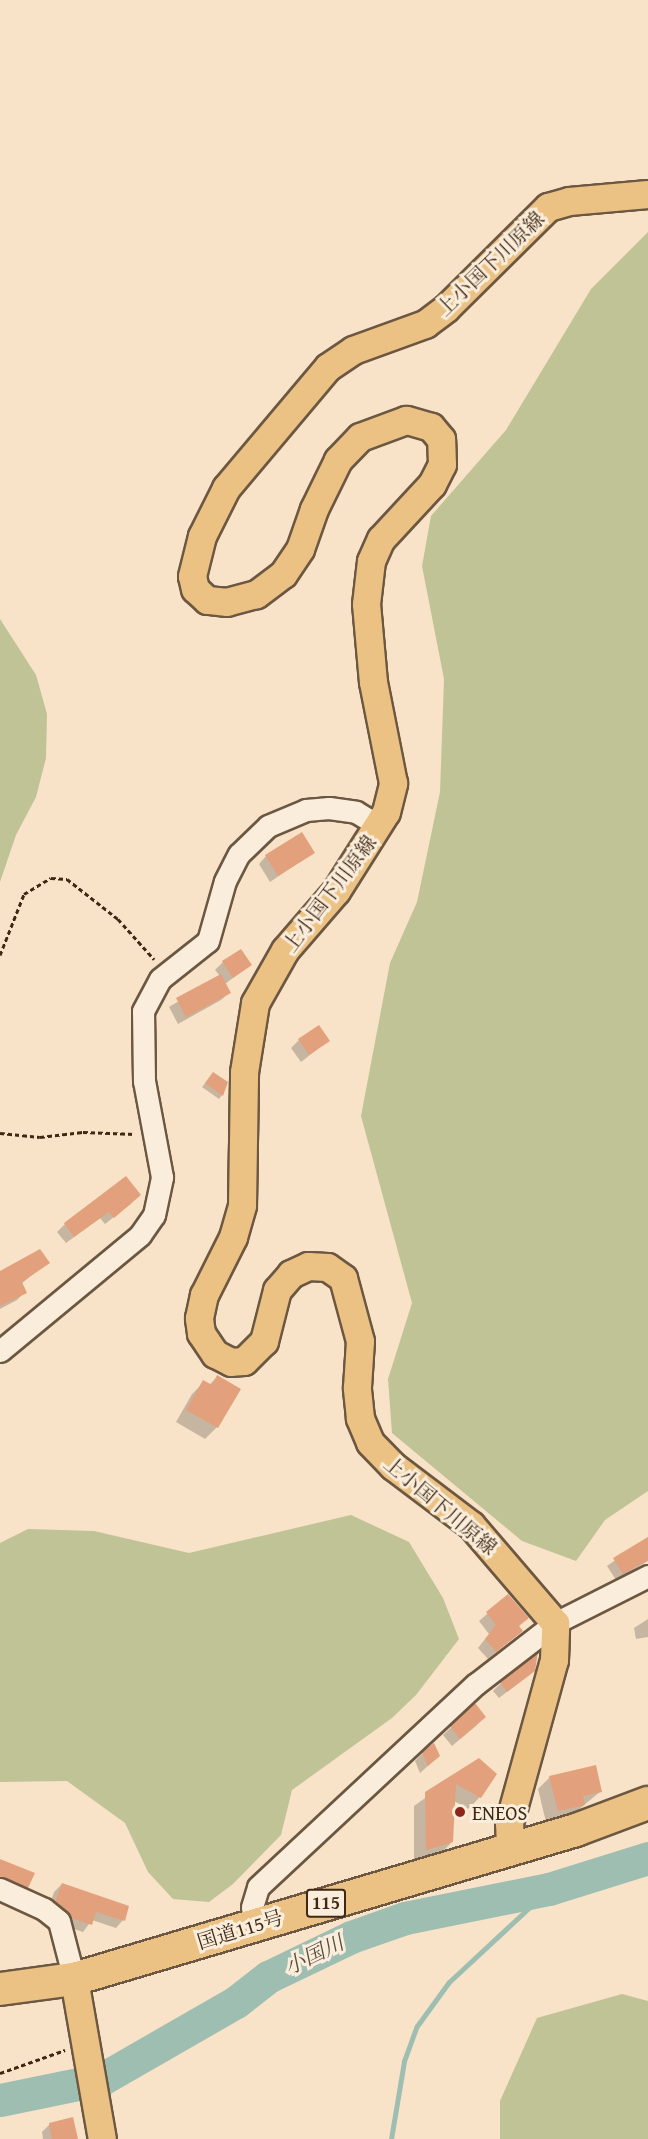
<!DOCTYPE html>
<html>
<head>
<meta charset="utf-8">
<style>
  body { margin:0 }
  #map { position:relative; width:648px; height:2139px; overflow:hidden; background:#f8e3c8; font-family:"Gentium Book Plus","Noto Serif JP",serif }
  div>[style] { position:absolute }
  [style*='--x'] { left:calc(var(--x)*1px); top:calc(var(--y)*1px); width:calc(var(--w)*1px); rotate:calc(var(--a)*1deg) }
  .green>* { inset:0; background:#bfc395 }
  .shadow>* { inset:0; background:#0003 }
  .stream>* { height:5px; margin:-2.5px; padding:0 2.5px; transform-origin:2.5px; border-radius:2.5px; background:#9ebeb2 }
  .river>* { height:33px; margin:-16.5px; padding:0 16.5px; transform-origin:16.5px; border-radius:16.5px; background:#9ebeb2 }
  .building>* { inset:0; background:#e2a07c }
  .path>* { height:3px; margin-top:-1.5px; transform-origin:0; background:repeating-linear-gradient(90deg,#3e2915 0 4.5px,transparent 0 7.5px) }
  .roads { filter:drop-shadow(2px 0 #6c5842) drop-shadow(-2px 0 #6c5842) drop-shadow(0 2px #6c5842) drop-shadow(0 -2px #6c5842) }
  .minor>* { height:21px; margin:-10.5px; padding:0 10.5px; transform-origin:10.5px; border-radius:10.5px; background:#faeddb }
  .major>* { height:27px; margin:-13.5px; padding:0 13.5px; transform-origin:13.5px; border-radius:13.5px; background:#ecc284 }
  .highway>* { height:32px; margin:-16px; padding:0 16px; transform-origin:16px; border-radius:16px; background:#ecc284 }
  .dots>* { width:16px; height:16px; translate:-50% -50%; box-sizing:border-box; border:3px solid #faeddb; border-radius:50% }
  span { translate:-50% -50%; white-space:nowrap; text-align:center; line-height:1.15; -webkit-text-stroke:6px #faeddb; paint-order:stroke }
  .shield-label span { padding:2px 4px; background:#faeddb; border:2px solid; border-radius:4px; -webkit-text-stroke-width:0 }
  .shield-label { font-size:18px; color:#3e2915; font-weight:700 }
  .street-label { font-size:20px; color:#3e2915 }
  .poi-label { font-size:20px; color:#3e2915 }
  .left { translate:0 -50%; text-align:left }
  .water-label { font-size:21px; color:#564e3c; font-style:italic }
</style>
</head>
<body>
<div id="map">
  <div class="green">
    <div style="clip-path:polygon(648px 232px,648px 1491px,605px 1520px,576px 1561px,522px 1541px,392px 1433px,388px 1379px,412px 1303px,361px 1116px,390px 963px,417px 902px,440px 792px,444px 679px,422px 566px,431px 516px,506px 430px,591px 289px)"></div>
    <div style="clip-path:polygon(0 619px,36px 675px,47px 714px,46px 758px,36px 797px,16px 835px,0 882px)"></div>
    <div style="clip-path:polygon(351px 1515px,409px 1542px,443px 1598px,459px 1639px,416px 1695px,392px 1718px,292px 1790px,281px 1835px,233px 1884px,209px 1902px,173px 1899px,148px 1872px,125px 1823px,67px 1781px,0 1782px,0 1543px,28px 1529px,94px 1531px,189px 1553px)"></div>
    <div style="clip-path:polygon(622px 1994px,648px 2001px,648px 2139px,500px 2139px,500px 2101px,537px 2018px)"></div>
  </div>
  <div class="shadow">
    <div style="clip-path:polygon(313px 853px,270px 882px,259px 864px,266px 856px)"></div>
    <div style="clip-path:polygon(223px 962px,250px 965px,225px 984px,229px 993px,221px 1000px,178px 1024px,169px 1007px,220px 976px,215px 970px)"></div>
    <div style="clip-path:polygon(299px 1040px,328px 1041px,301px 1062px,291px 1048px)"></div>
    <div style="clip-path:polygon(210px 1077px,222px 1095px,219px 1099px,202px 1087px)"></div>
    <div style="clip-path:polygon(132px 1203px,105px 1224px,100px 1218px,66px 1243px,57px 1232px,65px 1224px)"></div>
    <div style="clip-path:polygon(48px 1262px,21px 1284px,25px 1292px,17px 1300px,0 1309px,0 1272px)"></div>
    <div style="clip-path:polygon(217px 1377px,217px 1427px,205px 1439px,176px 1422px,192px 1394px,204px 1382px,209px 1385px)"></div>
    <div style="clip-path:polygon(648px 1537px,648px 1561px,616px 1580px,607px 1566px)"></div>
    <div style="clip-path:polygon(508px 1596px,521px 1631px,488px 1659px,478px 1648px,489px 1634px,479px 1621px)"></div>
    <div style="clip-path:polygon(648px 1619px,648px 1637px,636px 1639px,634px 1628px)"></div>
    <div style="clip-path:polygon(525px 1678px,499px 1698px,493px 1691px,501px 1683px)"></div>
    <div style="clip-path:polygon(474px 1705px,477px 1725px,452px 1746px,443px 1735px)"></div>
    <div style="clip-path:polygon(423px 1753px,430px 1764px,420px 1773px,415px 1761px)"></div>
    <div style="clip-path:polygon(478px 1760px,480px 1797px,468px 1809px,454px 1801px,452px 1842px,440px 1854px,414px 1861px,414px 1806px)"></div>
    <div style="clip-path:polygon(550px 1777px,601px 1791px,571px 1816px,546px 1822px,538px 1789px)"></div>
    <div style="clip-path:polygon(0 1860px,27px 1887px,19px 1895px,0 1888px)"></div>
    <div style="clip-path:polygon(62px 1884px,123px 1920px,116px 1928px,92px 1920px,83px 1932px,63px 1925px,48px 1910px,54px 1892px)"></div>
    <div style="clip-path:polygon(50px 2124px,77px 2139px,43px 2139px,42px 2132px)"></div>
  </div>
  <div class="stream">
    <div style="--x:391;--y:2139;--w:79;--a:-80.5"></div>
    <div style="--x:404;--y:2061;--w:37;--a:-70"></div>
    <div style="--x:417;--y:2026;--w:54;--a:-54"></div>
    <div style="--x:449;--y:1982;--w:137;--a:-42.9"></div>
  </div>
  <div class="river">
    <div style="--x:0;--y:2100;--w:104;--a:-11.6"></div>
    <div style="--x:102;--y:2079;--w:155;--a:-29.9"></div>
    <div style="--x:236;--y:2002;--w:41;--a:-38"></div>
    <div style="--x:268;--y:1977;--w:92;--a:-25.7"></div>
    <div style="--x:351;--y:1937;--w:57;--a:-19.4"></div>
    <div style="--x:405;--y:1918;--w:147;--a:-11.4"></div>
    <div style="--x:549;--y:1889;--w:104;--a:-17.4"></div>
  </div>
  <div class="building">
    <div style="clip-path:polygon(302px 832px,315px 853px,278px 876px,265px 855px)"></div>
    <div style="clip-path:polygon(241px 949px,252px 965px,233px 978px,222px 961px)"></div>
    <div style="clip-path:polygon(221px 974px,231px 993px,186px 1017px,176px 998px)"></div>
    <div style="clip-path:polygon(319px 1025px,330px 1041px,309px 1055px,298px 1039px)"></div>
    <div style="clip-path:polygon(213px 1072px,228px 1082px,223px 1096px,205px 1083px)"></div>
    <div style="clip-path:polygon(126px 1176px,141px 1195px,114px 1218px,109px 1212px,74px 1237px,64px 1223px)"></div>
    <div style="clip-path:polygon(40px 1249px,50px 1263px,22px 1282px,27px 1293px,0 1306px,0 1271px)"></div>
    <div style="clip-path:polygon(217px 1375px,241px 1389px,218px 1428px,186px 1410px,203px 1380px,212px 1385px)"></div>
    <div style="clip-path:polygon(648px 1537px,648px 1560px,623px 1574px,613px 1558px)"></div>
    <div style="clip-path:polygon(508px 1594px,529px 1618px,519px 1626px,523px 1631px,496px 1652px,485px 1639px,496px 1625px,486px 1612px)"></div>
    <div style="clip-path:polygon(538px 1652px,535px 1671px,507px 1692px,500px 1682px)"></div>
    <div style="clip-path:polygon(475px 1703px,486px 1717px,460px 1739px,450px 1726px)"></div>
    <div style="clip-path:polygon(434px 1743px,440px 1756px,428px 1766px,422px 1752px)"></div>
    <div style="clip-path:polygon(479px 1758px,497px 1774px,481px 1798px,456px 1784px,453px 1842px,426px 1850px,425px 1792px)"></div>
    <div style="clip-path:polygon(596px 1765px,602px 1792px,583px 1796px,585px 1805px,558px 1811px,549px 1776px)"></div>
    <div style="clip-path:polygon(0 1859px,35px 1873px,28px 1888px,0 1876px)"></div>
    <div style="clip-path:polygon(62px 1883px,129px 1906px,125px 1921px,96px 1912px,92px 1925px,71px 1918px,55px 1902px)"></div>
    <div style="clip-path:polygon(73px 2117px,78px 2139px,52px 2139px,49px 2123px)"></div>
  </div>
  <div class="path">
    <div style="--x:0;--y:955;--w:66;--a:-68.5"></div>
    <div style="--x:24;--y:894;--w:31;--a:-31"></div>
    <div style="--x:51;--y:878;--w:16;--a:4"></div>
    <div style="--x:67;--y:879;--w:65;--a:38.1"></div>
    <div style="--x:118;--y:919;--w:54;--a:48"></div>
    <div style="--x:0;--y:1133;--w:40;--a:5.7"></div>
    <div style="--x:40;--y:1137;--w:43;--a:-6.6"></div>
    <div style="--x:83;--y:1132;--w:52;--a:2.2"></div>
    <div style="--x:0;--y:2073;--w:69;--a:-19.5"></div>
  </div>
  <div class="roads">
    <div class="minor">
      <div style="--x:0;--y:1351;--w:182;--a:-39.6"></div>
      <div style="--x:140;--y:1235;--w:24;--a:-55"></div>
      <div style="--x:154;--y:1215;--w:39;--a:-78"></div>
      <div style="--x:162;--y:1177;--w:98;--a:-100.6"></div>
      <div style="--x:144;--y:1081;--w:70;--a:-90.8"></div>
      <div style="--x:143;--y:1011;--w:36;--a:-62"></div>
      <div style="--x:160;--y:979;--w:61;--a:-38.4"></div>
      <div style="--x:208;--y:941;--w:62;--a:-74.2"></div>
      <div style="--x:225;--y:881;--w:30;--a:-63"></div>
      <div style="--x:239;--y:854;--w:40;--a:-44"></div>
      <div style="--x:268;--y:826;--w:41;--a:-22.8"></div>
      <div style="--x:306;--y:810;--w:23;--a:-5"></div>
      <div style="--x:329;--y:808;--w:27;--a:8"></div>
      <div style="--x:356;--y:812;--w:27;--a:31"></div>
      <div style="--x:0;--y:1889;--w:48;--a:24.4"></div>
      <div style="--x:44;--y:1909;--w:19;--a:39"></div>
      <div style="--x:59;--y:1921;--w:60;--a:75.5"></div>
      <div style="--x:255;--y:1925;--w:18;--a:-99"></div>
      <div style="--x:252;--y:1907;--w:21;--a:-73"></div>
      <div style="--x:258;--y:1887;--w:298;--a:-43"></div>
      <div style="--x:476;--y:1684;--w:100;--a:-37.7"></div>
      <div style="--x:555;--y:1623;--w:104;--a:-26.8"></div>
    </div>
    <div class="major">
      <div style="--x:510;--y:1848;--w:25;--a:-92"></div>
      <div style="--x:509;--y:1823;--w:169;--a:-74.6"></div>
      <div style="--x:554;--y:1660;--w:37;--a:-88"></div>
      <div style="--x:555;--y:1623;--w:129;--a:-130.6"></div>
      <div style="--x:471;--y:1525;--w:98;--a:-142.9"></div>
      <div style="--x:393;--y:1466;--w:33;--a:-134"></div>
      <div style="--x:370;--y:1442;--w:26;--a:-113"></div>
      <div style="--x:360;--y:1418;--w:31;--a:-96"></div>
      <div style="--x:357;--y:1387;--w:46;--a:-86.3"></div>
      <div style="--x:360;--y:1341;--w:65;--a:-105.1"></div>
      <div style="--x:343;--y:1278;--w:19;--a:-145"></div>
      <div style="--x:327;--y:1267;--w:19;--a:-177"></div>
      <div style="--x:308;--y:1266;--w:19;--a:155"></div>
      <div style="--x:291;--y:1274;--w:21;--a:131"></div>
      <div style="--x:277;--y:1290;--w:53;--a:104.3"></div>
      <div style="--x:264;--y:1341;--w:28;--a:135"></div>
      <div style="--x:244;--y:1361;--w:13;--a:176"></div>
      <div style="--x:231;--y:1362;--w:18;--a:-153"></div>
      <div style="--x:215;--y:1354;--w:25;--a:-124"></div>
      <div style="--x:201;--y:1333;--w:15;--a:-98"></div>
      <div style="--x:199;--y:1318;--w:24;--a:-78"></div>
      <div style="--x:204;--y:1295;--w:65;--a:-63.4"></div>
      <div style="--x:233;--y:1237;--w:33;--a:-74"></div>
      <div style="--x:242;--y:1205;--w:133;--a:-89.1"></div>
      <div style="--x:244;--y:1072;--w:70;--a:-80.9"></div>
      <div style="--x:255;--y:1003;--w:61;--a:-60.5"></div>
      <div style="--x:285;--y:950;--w:78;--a:-49.2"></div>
      <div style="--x:336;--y:891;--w:93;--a:-57.7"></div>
      <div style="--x:386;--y:812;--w:30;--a:-76"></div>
      <div style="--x:393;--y:783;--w:103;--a:-101.2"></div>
      <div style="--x:373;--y:682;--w:78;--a:-95.1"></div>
      <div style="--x:366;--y:604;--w:43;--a:-83.4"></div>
      <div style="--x:371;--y:561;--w:24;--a:-66"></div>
      <div style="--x:381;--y:539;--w:75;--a:-47.2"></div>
      <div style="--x:432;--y:484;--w:22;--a:-63"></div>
      <div style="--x:442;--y:464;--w:25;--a:-92"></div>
      <div style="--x:441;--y:439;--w:16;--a:-130"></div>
      <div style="--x:431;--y:427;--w:26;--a:-164"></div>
      <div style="--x:406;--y:420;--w:49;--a:159.7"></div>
      <div style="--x:360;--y:437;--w:32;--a:134"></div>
      <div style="--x:338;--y:460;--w:55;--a:116.1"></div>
      <div style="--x:314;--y:509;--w:42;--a:109.3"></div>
      <div style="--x:300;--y:549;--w:30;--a:124"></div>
      <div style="--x:283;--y:574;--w:34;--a:143"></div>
      <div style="--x:256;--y:594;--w:30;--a:165"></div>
      <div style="--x:227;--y:602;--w:20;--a:-174"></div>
      <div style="--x:207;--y:600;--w:16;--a:-137"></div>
      <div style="--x:195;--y:589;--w:13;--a:-103"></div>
      <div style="--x:192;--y:576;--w:41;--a:-76"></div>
      <div style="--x:202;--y:536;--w:54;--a:-63.4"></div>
      <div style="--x:226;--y:488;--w:158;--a:-49.9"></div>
      <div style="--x:328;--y:367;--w:30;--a:-34"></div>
      <div style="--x:353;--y:350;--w:77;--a:-19.9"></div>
      <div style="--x:425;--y:324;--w:26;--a:-37"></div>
      <div style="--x:446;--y:308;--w:144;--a:-44.7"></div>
      <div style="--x:548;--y:207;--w:22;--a:-16"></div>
      <div style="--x:569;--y:201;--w:79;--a:-5.1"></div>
      <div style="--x:74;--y:1979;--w:162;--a:80.1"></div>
    </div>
    <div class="highway">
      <div style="--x:0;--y:1989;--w:75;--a:-7.7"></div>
      <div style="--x:74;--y:1979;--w:524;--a:-16.53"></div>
      <div style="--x:576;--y:1830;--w:77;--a:-20.6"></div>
    </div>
  </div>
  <div class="dots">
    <div style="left:460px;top:1812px;background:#8f2418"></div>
  </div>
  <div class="shield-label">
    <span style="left:326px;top:1903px">115</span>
  </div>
  <div class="street-label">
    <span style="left:490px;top:263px;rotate:-44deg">上小国下川原線</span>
    <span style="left:329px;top:893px;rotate:-53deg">上小国下川原線</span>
    <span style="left:441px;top:1505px;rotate:40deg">上小国下川原線</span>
    <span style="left:240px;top:1929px;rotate:-17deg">国道115号</span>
  </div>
  <div class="poi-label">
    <span class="left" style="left:472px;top:1812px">ENEOS</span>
  </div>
  <div class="water-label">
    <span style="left:314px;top:1955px;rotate:-26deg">小国川</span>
  </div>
</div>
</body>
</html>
